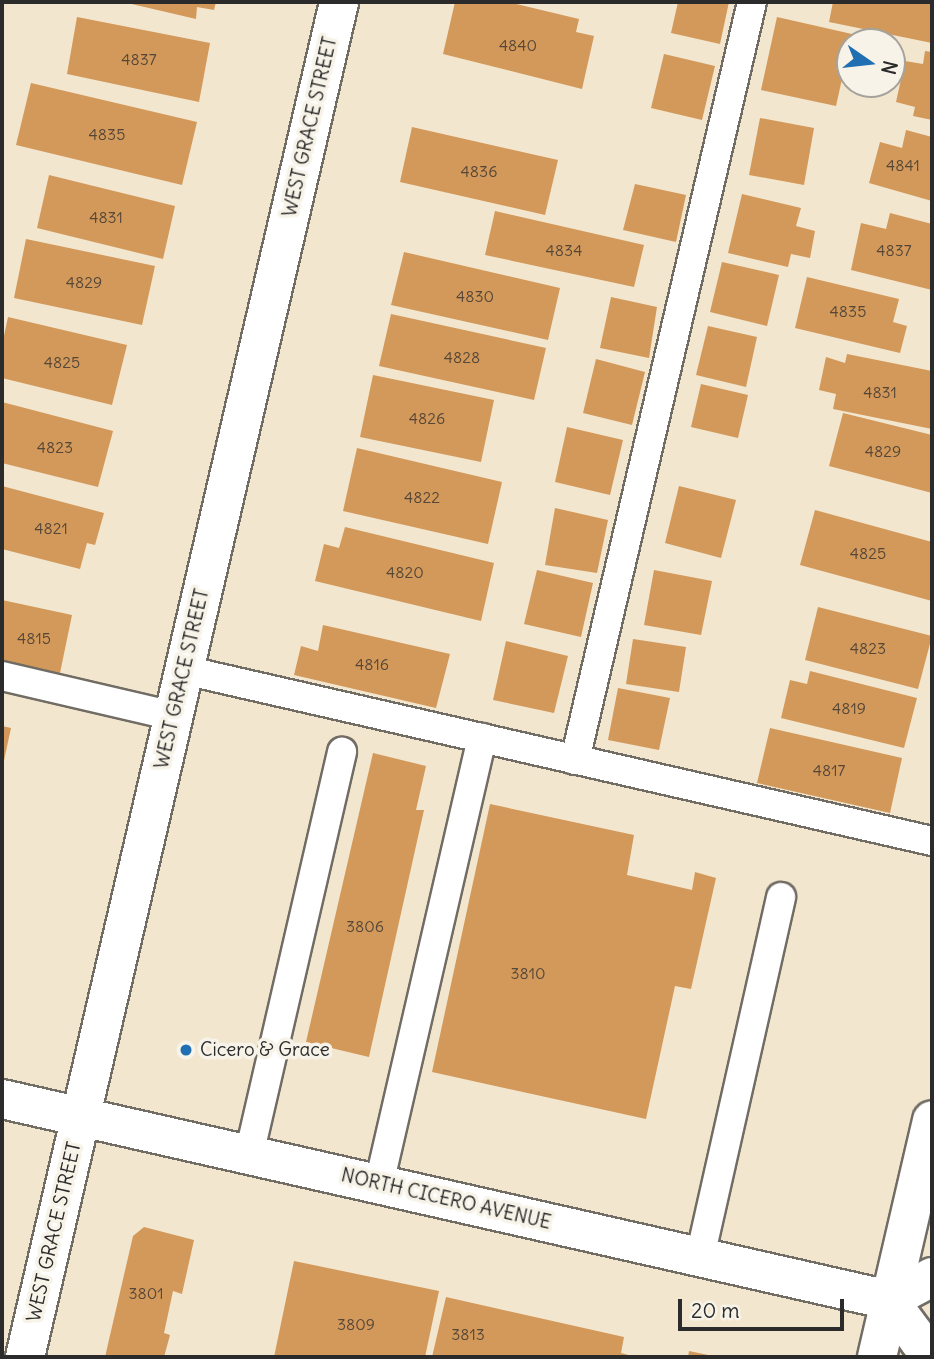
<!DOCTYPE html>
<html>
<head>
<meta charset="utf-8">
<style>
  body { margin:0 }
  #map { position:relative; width:934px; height:1359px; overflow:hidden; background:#f3e6cf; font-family:Delius,sans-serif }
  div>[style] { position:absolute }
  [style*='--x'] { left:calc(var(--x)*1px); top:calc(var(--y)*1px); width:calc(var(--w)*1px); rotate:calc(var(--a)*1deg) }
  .building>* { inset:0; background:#d2995a }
  .roads { filter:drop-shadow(2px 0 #716c64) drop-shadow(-2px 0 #716c64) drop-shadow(0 2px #716c64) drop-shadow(0 -2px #716c64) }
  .service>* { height:28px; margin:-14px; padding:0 14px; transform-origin:14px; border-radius:14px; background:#fff }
  .minor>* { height:38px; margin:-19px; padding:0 19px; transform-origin:19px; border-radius:19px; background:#fff }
  .primary>* { height:38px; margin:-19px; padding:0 19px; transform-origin:19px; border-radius:19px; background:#fff }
  .dots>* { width:19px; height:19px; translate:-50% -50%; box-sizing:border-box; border:4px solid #f7f3e8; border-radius:50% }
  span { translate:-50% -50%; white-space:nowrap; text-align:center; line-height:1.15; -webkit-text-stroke:7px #f7f3e8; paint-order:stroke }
  .number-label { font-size:16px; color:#554637 }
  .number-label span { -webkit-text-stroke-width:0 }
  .street-label { font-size:19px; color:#2b2b2b }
  .poi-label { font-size:19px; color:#2b2b2b }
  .left { translate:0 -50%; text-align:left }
  .frame { position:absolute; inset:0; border:4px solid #2b2b2b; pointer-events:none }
  .north { position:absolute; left:836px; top:28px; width:70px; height:70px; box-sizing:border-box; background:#f7f3e8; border:2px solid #a5a39c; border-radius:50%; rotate:104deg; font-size:19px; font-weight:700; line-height:28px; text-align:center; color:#2b2b2b }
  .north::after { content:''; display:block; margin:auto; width:24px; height:32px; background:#1f6fb2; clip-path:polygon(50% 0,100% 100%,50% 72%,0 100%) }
  .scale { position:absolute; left:678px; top:1299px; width:166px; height:32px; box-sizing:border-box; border:4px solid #2b2b2b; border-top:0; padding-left:9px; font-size:21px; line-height:24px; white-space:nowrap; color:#2b2b2b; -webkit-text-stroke:5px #f7f3e8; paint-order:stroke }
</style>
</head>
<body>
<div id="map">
  <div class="building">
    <div style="clip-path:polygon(123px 2px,216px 2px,214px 10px,197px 7px,196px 19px)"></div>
    <div style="clip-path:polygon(455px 2px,508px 2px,579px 19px,576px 32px,594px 36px,582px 89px,443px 54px)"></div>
    <div style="clip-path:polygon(678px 2px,729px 2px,720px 44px,671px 33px)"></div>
    <div style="clip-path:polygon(833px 2px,932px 2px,932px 43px,829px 22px)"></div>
    <div style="clip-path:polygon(77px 17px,210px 43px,199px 102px,67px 74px)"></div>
    <div style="clip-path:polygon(777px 17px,852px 34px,836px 106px,761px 90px)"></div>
    <div style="clip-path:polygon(925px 51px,932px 52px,932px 120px,913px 116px,915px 107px,896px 102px,905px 61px,923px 64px)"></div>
    <div style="clip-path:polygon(664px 54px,715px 66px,702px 120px,651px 108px)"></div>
    <div style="clip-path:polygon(31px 83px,197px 122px,182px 185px,16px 145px)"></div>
    <div style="clip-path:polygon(760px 118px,814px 128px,804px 185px,749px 175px)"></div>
    <div style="clip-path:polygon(412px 127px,558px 160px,545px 215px,400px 182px)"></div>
    <div style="clip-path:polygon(906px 130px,932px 137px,932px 201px,869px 183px,880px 142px,902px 148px)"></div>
    <div style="clip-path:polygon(49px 175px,175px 206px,163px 259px,37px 228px)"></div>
    <div style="clip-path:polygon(635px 184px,686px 195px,676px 242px,623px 230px)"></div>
    <div style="clip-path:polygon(742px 194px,801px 208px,796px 226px,815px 231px,810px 258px,791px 254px,788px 267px,728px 253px)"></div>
    <div style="clip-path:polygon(495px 211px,644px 245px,634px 287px,485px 255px)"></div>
    <div style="clip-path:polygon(890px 213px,932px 224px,932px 290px,851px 270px,861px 223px,886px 229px)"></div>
    <div style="clip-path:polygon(26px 239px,155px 266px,142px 325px,14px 298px)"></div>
    <div style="clip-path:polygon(404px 252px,560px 288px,548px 340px,391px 305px)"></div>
    <div style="clip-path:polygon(722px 262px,779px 275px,767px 326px,710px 312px)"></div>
    <div style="clip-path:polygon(807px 277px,899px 299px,893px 322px,907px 326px,900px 353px,795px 328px)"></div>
    <div style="clip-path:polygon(611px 297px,657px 307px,649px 358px,600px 348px)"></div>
    <div style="clip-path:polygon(391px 314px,546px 348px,534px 400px,379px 366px)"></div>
    <div style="clip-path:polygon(8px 317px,127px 345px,112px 405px,2px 378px,2px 345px)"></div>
    <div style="clip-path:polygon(708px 326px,757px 337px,746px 387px,696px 375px)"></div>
    <div style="clip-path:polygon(847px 354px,932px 371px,932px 429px,833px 409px,836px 394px,819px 390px,826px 357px,845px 363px)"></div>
    <div style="clip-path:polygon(596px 359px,645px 372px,632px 425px,583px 413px)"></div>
    <div style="clip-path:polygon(373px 375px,494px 400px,481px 462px,360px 437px)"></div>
    <div style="clip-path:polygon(701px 384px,748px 395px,738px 438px,691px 427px)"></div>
    <div style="clip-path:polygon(2px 402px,113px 431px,98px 487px,2px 463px)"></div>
    <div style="clip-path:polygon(843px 413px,932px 435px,932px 493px,829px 466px)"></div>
    <div style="clip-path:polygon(567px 427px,623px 440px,610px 495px,555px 482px)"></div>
    <div style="clip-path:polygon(357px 448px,502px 482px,488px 544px,343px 511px)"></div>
    <div style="clip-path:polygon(2px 486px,104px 513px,95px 545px,87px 543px,80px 569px,2px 549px)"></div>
    <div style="clip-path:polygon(679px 486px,736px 500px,721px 558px,665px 543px)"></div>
    <div style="clip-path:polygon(555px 508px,608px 520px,597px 573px,545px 565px)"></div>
    <div style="clip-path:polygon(815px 510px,932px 542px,932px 601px,800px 565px)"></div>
    <div style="clip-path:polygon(345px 527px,494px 563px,481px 621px,315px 581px,324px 544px,339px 548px)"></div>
    <div style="clip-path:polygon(537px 570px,593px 583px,581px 637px,524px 624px)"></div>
    <div style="clip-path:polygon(654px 570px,712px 581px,701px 635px,644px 625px)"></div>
    <div style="clip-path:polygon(2px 600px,72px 615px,60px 673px,2px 661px)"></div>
    <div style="clip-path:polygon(818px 607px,932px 636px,918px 689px,805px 660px)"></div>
    <div style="clip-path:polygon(323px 625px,450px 654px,436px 708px,294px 675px,301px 646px,318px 651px)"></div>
    <div style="clip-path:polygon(633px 639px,686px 647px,679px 692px,626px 684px)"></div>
    <div style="clip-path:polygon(506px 641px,568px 656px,554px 713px,493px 700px)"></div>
    <div style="clip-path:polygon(810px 671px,917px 698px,904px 748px,781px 718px,790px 680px,807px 684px)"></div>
    <div style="clip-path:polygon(618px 688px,670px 698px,659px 750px,608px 740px)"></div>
    <div style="clip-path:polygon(2px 726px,11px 728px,3px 765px,2px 765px)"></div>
    <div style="clip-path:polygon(770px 728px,902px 758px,890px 813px,757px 783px)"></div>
    <div style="clip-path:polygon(373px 753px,426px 766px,416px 810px,424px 810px,369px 1057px,306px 1042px)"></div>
    <div style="clip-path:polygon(490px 804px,634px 835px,627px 875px,692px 890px,695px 872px,716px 878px,691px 989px,675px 986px,646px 1119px,432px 1072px)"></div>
    <div style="clip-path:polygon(144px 1227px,194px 1240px,182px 1294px,173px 1291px,164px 1333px,170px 1335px,164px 1357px,105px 1357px,133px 1236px)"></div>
    <div style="clip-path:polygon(294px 1261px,439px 1291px,425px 1357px,274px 1357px)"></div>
    <div style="clip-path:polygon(446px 1297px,624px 1337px,621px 1353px,636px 1357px,432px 1357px)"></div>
    <div style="clip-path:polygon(689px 1351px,713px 1356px,713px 1357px,688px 1357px)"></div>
  </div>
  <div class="roads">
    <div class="service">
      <div style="--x:184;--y:670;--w:767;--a:12.88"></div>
      <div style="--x:2;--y:676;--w:177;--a:13.1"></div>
      <div style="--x:575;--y:760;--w:778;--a:-76.86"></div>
      <div style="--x:249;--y:1155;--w:414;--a:-77"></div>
      <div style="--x:379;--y:1184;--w:458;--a:-77"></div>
      <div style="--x:700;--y:1257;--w:369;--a:-77.3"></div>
    </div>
    <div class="minor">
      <div style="--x:25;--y:1357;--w:1391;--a:-76.95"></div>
      <div style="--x:877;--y:1357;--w:243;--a:-76.9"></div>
    </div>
    <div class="primary">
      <div style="--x:2;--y:1099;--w:909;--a:12.77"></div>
      <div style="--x:889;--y:1300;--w:52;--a:53.6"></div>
      <div style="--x:920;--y:1342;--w:12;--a:14"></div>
      <div style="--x:889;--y:1300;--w:49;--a:-28.1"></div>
    </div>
  </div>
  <div class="dots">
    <div style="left:186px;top:1050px;background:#1f6fb2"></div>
  </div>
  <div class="number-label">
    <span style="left:518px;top:45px">4840</span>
    <span style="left:139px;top:59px">4837</span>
    <span style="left:107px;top:134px">4835</span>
    <span style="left:903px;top:165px">4841</span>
    <span style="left:479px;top:171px">4836</span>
    <span style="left:106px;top:217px">4831</span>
    <span style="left:564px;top:250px">4834</span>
    <span style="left:894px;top:250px">4837</span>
    <span style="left:84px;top:282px">4829</span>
    <span style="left:475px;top:296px">4830</span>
    <span style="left:848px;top:311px">4835</span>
    <span style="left:462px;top:357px">4828</span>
    <span style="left:62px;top:362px">4825</span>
    <span style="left:880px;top:392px">4831</span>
    <span style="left:427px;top:418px">4826</span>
    <span style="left:55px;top:447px">4823</span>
    <span style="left:883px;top:451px">4829</span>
    <span style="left:422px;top:497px">4822</span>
    <span style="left:51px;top:528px">4821</span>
    <span style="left:868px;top:553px">4825</span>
    <span style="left:405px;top:572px">4820</span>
    <span style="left:34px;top:638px">4815</span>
    <span style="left:868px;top:648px">4823</span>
    <span style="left:372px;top:664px">4816</span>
    <span style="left:849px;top:708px">4819</span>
    <span style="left:829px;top:770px">4817</span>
    <span style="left:365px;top:926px">3806</span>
    <span style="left:528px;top:973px">3810</span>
    <span style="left:146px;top:1293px">3801</span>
    <span style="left:356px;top:1324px">3809</span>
    <span style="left:468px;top:1334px">3813</span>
  </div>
  <div class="street-label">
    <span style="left:310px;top:127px;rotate:-77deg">WEST GRACE STREET</span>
    <span style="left:182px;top:679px;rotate:-77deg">WEST GRACE STREET</span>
    <span style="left:446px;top:1199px;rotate:13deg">NORTH CICERO AVENUE</span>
    <span style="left:54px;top:1232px;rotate:-77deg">WEST GRACE STREET</span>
  </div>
  <div class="poi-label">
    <span class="left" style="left:200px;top:1050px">Cicero &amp; Grace</span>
  </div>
  <div class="frame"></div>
  <div class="north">N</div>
  <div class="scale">20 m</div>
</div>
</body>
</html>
